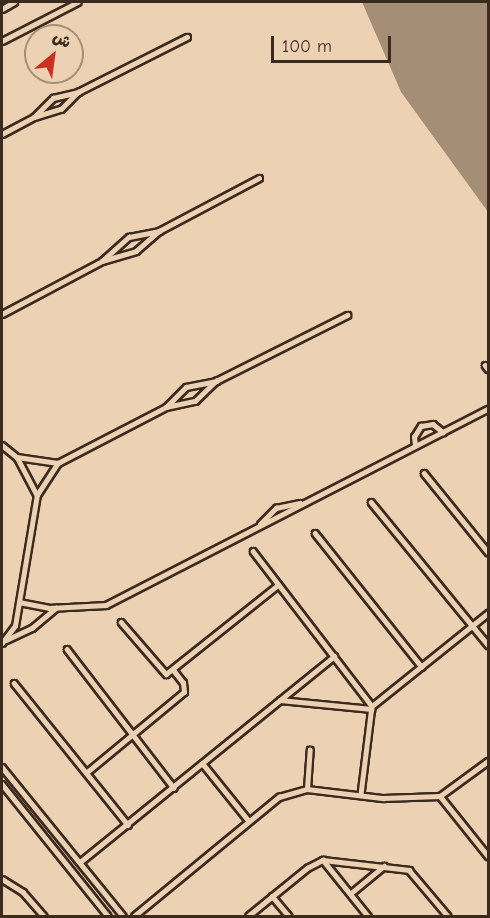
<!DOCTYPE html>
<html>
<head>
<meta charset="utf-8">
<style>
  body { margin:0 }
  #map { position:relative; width:490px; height:918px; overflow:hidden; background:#ecd2b3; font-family:"Comic Neue","Playpen Sans Arabic",sans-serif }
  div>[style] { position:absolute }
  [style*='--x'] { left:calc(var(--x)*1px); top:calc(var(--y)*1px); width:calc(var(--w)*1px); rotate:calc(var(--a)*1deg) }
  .water>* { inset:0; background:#a48e76 }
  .roads { filter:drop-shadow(2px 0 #3b2a1e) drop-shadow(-2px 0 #3b2a1e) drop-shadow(0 2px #3b2a1e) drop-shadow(0 -2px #3b2a1e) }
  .lane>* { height:4.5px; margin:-2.25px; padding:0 2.25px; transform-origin:2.25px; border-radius:2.25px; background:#ecd2b3 }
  span { translate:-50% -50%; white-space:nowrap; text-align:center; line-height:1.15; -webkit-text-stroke:4.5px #ecd2b3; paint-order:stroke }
  .frame { position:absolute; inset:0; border:3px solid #3b2a1e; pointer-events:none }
  .north { position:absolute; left:24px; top:24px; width:60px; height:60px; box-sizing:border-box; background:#ecd2b3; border:2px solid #a58f77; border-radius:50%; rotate:29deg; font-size:16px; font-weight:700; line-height:24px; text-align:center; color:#3b2a1e }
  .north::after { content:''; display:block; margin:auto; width:21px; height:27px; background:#c8321e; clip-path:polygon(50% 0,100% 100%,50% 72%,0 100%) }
  .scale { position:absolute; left:271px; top:36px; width:120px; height:27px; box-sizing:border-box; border:3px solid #3b2a1e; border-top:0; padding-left:8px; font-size:18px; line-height:21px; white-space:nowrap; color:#3b2a1e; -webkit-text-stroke:4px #ecd2b3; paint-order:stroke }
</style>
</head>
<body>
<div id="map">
  <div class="water">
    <div style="clip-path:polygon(362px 2px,488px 2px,488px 212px,401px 92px)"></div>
  </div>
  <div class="roads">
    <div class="lane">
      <div style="--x:2;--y:9;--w:14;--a:-30"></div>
      <div style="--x:2;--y:41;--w:85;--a:-27.2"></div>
      <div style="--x:34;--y:117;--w:27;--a:-45"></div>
      <div style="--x:53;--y:98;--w:26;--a:-13"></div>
      <div style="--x:78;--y:92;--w:122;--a:-26.8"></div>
      <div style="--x:2;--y:134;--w:36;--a:-28"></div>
      <div style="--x:34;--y:117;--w:28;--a:-17"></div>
      <div style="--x:61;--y:109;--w:24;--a:-45"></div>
      <div style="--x:102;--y:261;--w:35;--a:-16"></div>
      <div style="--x:136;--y:251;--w:30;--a:-41"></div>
      <div style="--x:159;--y:231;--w:113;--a:-27.9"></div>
      <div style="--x:2;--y:314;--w:113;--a:-27.9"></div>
      <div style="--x:102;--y:261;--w:36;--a:-42"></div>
      <div style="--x:129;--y:237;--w:31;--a:-11"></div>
      <div style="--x:485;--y:365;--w:5;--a:53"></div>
      <div style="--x:166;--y:407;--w:28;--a:-45"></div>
      <div style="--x:186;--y:387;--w:31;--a:-11"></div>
      <div style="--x:216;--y:381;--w:147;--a:-26.7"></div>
      <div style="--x:2;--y:445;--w:19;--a:39"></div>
      <div style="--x:17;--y:457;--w:43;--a:62.2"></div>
      <div style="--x:415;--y:446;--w:9;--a:-96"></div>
      <div style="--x:414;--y:437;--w:13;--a:-58"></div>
      <div style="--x:421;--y:426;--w:12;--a:-9"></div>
      <div style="--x:433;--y:424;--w:13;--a:39"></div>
      <div style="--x:17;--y:457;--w:41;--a:8.3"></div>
      <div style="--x:424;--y:473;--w:102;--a:51"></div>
      <div style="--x:371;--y:502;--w:185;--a:50.7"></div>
      <div style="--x:260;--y:524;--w:23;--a:-45"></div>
      <div style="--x:276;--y:508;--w:24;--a:-12"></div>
      <div style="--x:315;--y:533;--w:171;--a:51.4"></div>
      <div style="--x:253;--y:551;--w:195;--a:52.5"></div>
      <div style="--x:372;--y:706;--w:89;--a:97.1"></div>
      <div style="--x:19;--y:602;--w:31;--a:11"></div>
      <div style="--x:49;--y:608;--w:57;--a:-3"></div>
      <div style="--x:106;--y:605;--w:429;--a:-27.2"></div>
      <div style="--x:121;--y:622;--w:69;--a:49.1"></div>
      <div style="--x:166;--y:674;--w:143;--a:-38.5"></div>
      <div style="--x:6;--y:640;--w:29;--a:-25"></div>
      <div style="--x:32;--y:628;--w:31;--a:-40"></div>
      <div style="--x:2;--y:643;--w:21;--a:-53"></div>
      <div style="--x:15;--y:626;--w:133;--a:-80.5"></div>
      <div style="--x:37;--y:495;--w:38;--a:-57"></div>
      <div style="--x:58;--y:463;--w:122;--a:-27.4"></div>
      <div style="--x:166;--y:407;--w:30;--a:-12"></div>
      <div style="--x:195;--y:401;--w:29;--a:-44"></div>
      <div style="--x:67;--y:649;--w:175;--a:52.4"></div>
      <div style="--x:14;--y:683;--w:182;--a:51.2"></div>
      <div style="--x:280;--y:700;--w:92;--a:5.6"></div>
      <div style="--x:372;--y:706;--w:149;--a:-38.7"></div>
      <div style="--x:203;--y:764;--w:73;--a:51.1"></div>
      <div style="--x:2;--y:767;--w:192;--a:50.9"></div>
      <div style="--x:86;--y:773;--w:127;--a:-39.6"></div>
      <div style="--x:184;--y:692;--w:9;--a:-96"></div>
      <div style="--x:183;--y:683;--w:16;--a:-128"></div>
      <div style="--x:2;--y:784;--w:169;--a:51.2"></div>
      <div style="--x:307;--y:789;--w:39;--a:-86"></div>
      <div style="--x:440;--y:796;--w:77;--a:51.3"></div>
      <div style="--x:323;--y:860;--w:72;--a:51.2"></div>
      <div style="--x:80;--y:862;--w:327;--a:-39"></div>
      <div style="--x:2;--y:879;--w:25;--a:32"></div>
      <div style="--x:23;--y:892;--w:32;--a:49"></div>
      <div style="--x:350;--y:894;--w:44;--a:-39.5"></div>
      <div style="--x:272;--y:896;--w:26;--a:50"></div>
      <div style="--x:134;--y:916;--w:188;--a:-39.4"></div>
      <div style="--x:279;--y:797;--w:29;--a:-16"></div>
      <div style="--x:307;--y:789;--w:77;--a:6.8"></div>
      <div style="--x:383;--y:798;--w:57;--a:-2"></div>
      <div style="--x:440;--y:796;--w:59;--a:-36.1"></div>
      <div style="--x:248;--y:916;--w:76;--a:-39.1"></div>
      <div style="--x:307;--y:868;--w:18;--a:-27"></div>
      <div style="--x:323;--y:860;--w:87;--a:6.6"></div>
      <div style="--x:409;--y:870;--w:60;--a:49.7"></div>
    </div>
  </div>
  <div class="frame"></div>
  <div class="north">ش</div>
  <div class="scale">100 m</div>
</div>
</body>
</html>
